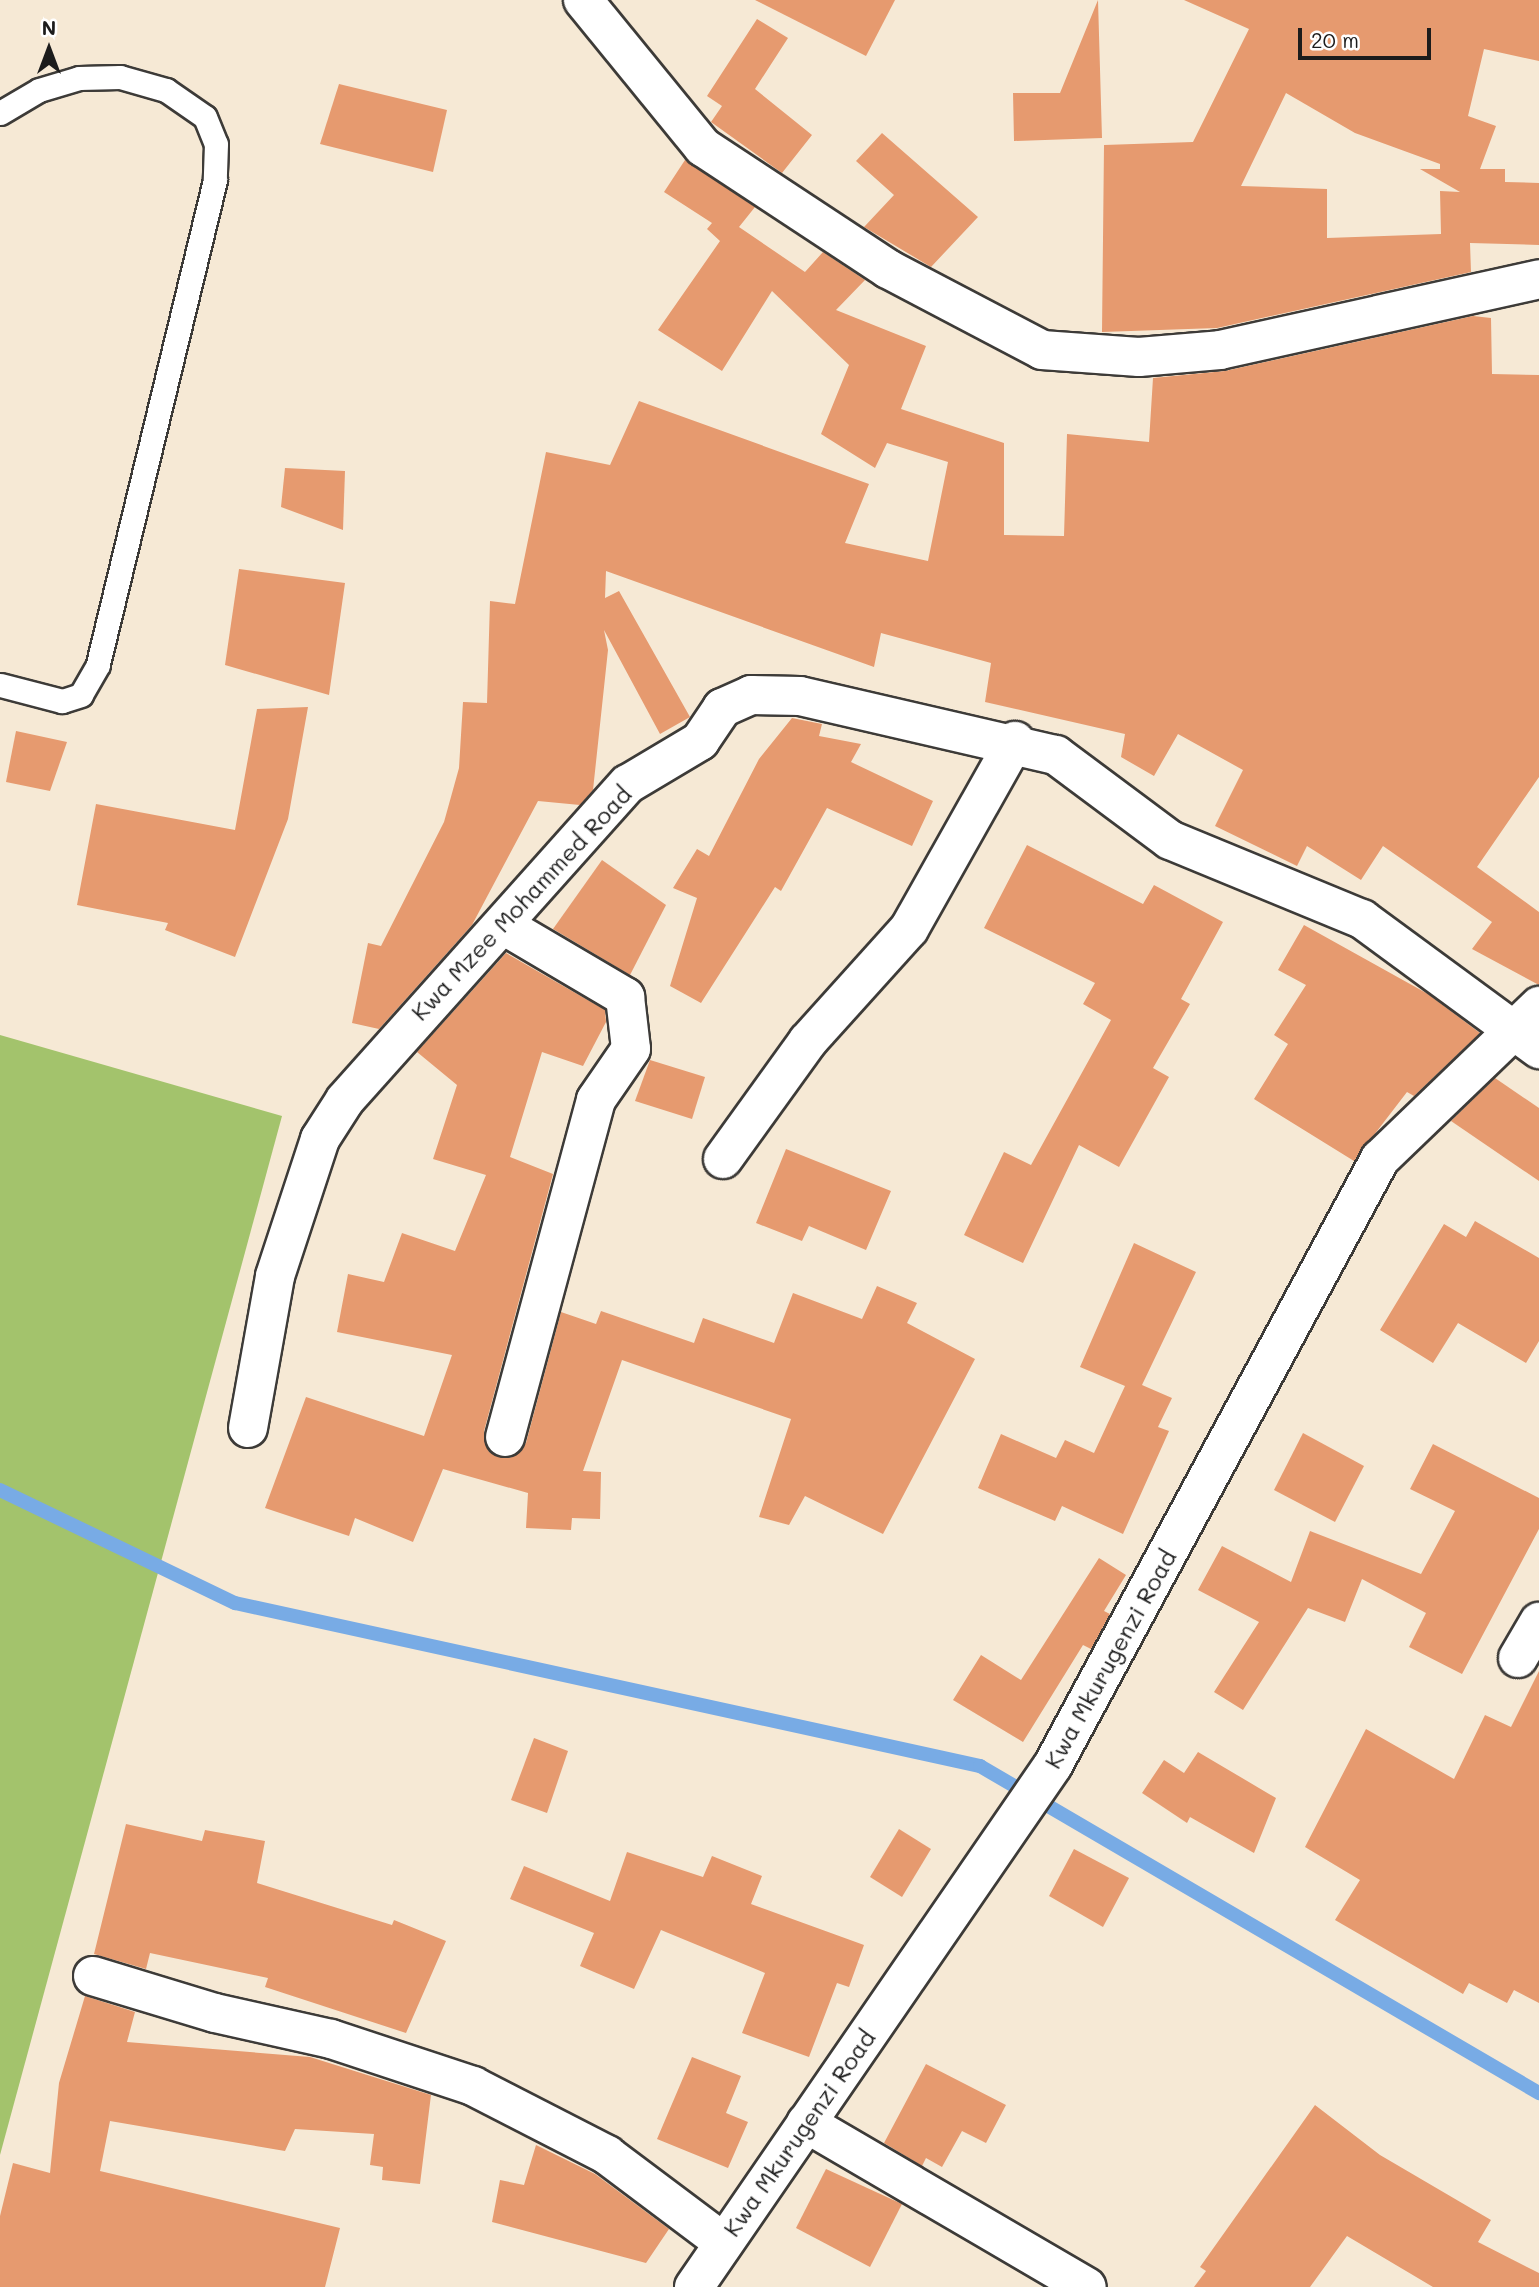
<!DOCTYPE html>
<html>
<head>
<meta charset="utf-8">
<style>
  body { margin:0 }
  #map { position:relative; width:1539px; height:2287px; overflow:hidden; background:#f6e9d5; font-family:Mali,sans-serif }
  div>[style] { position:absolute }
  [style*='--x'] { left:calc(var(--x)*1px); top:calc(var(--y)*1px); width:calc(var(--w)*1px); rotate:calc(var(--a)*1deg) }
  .green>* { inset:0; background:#a3c36c }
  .stream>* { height:14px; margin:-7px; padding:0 7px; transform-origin:7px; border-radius:7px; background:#78abe5 }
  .building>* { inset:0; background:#e69a6f }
  .roads { filter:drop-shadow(2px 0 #3d3b38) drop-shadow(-2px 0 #3d3b38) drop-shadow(0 2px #3d3b38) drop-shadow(0 -2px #3d3b38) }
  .service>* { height:23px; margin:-11.5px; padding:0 11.5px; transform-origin:11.5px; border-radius:11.5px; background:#fff }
  .minor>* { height:38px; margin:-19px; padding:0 19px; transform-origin:19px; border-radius:19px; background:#fff }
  span { translate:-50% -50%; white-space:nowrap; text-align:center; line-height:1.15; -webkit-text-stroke:5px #fff; paint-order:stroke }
  .street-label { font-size:23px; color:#1c1c1c }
  .north { position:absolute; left:14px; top:14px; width:70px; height:70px; -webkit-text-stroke:5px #fff; paint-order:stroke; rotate:0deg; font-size:19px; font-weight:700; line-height:28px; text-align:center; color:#1c1c1c }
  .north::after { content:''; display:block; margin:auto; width:24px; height:32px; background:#1c1c1c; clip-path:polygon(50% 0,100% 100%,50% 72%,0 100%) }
  .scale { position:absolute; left:1298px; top:28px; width:133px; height:32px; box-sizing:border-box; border:4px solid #1c1c1c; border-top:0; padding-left:9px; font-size:21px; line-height:24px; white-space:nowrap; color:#1c1c1c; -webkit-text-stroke:5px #fff; paint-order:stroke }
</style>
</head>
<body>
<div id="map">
  <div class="green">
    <div style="clip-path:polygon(0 1035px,282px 1116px,0 2155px)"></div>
  </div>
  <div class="stream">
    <div style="--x:0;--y:1490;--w:261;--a:25.7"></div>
    <div style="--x:235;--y:1603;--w:763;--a:12.34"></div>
    <div style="--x:980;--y:1766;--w:648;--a:30.33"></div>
  </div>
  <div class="building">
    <div style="clip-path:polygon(755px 0,895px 0,866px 56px)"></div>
    <div style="clip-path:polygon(1098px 0,1102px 138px,1014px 141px,1013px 93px,1060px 93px)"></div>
    <div style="clip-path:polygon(evenodd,1184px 0,1539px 0,1539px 61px,1484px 49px,1468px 116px,1496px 126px,1480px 169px,1505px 169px,1505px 182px,1539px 183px,1539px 245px,1470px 243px,1471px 272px,1217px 328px,1102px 332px,1104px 145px,1193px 142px,1249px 29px,1184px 0,1286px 93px,1355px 133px,1440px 164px,1440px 169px,1420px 169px,1460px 192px,1440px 191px,1441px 234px,1327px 238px,1327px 189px,1241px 186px,1286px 93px)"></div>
    <div style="clip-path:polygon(757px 19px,788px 38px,755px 89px,812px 135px,782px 173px,711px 122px,722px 106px,707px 96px)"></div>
    <div style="clip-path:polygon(339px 84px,447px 110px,433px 172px,320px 144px)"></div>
    <div style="clip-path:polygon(882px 133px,978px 217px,931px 267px,864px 227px,894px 195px,856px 161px)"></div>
    <div style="clip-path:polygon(685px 160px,755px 207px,739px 227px,805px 272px,823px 252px,865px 280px,836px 310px,926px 346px,901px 409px,1004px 443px,1004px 535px,1064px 536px,1067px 434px,1149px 442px,1153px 378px,1225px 371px,1473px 316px,1491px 318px,1492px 374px,1539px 375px,1539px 777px,1477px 867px,1539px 912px,1539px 985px,1472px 949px,1492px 922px,1383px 846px,1361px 880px,1307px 846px,1297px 866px,1215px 826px,1243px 770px,1178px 734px,1154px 776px,1121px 757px,1125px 734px,985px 702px,991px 663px,881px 633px,874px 667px,606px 571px,605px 598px,619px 591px,690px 717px,660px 734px,604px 630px,608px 650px,593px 790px,580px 805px,538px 801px,472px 925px,379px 1029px,352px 1023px,368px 943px,381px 946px,444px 822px,459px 768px,463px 702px,487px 703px,490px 601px,515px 604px,546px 452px,610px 465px,639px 401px,869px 484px,845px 543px,928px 561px,948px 462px,887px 443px,875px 468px,821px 434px,849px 365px,772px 291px,722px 371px,658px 330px,720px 241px,707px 229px,712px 223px,664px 192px)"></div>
    <div style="clip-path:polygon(285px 468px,345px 471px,343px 530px,281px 507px)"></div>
    <div style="clip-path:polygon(239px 569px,345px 583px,329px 695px,225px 665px)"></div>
    <div style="clip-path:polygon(308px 707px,288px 819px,235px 957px,165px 930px,168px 923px,77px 905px,96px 804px,235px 830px,257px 709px)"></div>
    <div style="clip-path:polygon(792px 718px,822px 724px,819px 736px,861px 744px,851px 762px,933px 801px,912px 846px,827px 808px,781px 891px,775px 887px,701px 1003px,670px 986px,697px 898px,673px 888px,697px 849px,709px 856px,759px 759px)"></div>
    <div style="clip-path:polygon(16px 731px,67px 742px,50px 791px,6px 782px)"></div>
    <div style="clip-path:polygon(1027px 845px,1143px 904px,1154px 885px,1223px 922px,1181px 999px,1190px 1004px,1153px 1068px,1169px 1077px,1119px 1167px,1079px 1145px,1023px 1263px,964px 1235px,1004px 1152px,1031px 1165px,1111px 1020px,1083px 1004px,1095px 983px,984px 928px)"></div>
    <div style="clip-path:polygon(602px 860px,666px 905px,630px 975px,553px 929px)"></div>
    <div style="clip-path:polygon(1304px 925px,1428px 994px,1480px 1033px,1414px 1096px,1407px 1092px,1354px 1161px,1254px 1099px,1288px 1044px,1274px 1035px,1306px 985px,1278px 970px)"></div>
    <div style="clip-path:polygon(506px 953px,605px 1010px,606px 1022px,583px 1066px,542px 1052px,510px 1157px,553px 1174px,484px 1431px,489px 1452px,510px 1458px,526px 1443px,561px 1312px,596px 1324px,601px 1311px,694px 1343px,703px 1318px,774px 1343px,793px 1293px,862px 1319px,877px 1286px,917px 1303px,907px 1323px,975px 1359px,883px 1534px,805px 1496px,789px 1525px,759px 1517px,791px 1419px,622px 1360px,583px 1471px,601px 1472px,600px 1519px,572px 1518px,571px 1530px,526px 1528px,528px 1493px,443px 1469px,413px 1542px,355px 1518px,349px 1536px,265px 1508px,306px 1397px,424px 1436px,452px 1355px,337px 1332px,348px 1274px,384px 1282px,402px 1233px,455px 1251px,486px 1175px,433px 1159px,457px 1085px,417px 1052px)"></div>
    <div style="clip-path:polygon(650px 1060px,705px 1077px,692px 1119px,635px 1101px)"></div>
    <div style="clip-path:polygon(1495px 1078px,1539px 1108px,1539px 1181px,1451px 1121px)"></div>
    <div style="clip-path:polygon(786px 1149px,891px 1191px,866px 1250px,809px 1226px,802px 1241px,756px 1223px)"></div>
    <div style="clip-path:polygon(1475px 1221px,1539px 1258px,1539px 1341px,1526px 1363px,1458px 1323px,1433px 1363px,1380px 1330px,1444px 1224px,1466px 1237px)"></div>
    <div style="clip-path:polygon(1134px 1243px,1196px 1272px,1142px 1385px,1172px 1398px,1158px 1427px,1169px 1431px,1123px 1534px,1062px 1506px,1055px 1521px,978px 1488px,1001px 1434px,1056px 1458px,1065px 1440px,1094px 1453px,1125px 1386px,1080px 1367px)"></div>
    <div style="clip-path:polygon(1303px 1433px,1364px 1466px,1335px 1522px,1274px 1490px)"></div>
    <div style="clip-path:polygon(1433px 1444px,1539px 1498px,1539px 1529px,1462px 1674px,1409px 1647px,1426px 1613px,1362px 1579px,1345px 1622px,1308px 1608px,1243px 1710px,1214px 1692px,1259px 1622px,1198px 1590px,1222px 1546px,1291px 1582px,1310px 1531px,1421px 1574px,1455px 1511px,1410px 1489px)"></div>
    <div style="clip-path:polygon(1099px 1558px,1126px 1575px,1104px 1611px,1110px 1614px,1091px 1649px,1083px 1645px,1023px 1742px,953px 1700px,981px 1655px,1021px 1680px)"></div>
    <div style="clip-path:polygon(1539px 1671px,1539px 2003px,1514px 1990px,1507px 2003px,1469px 1983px,1463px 1994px,1335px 1920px,1360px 1880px,1305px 1847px,1366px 1729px,1454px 1779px,1485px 1715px,1511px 1727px)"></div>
    <div style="clip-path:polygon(534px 1738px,568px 1751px,547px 1813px,511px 1800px)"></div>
    <div style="clip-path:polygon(1198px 1752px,1276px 1798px,1254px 1853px,1190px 1817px,1187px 1823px,1142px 1793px,1164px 1760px,1184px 1773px)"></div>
    <div style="clip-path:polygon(126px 1824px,202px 1841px,205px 1830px,265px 1841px,257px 1883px,392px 1925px,394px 1920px,446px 1941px,406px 2033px,265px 1987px,268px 1978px,150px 1953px,146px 1969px,94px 1954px)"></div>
    <div style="clip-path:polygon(899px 1829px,931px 1849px,902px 1897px,870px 1877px)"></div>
    <div style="clip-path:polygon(1074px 1849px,1129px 1878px,1103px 1927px,1049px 1896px)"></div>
    <div style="clip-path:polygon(627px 1852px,703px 1877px,712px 1856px,762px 1876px,751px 1904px,864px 1945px,849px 1987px,837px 1983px,809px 2057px,742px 2033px,765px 1973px,661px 1930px,634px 1989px,580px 1966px,594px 1933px,510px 1899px,524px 1866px,610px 1901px)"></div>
    <div style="clip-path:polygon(85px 1996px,135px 2012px,127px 2042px,310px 2057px,431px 2095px,420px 2184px,382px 2180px,383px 2167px,370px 2165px,374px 2134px,295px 2129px,285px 2151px,110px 2121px,100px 2171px,340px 2228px,325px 2287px,0 2287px,0 2216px,13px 2163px,50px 2173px,59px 2083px)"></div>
    <div style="clip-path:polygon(692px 2057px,741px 2076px,726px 2113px,748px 2122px,728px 2168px,657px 2139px)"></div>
    <div style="clip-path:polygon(926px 2064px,1006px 2105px,986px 2143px,962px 2131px,942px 2167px,926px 2158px,922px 2166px,884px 2143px)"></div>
    <div style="clip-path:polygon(1315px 2105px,1380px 2155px,1491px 2220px,1478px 2242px,1539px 2273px,1539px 2287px,1433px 2287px,1347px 2236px,1310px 2287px,1194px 2287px,1206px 2271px,1200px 2267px)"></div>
    <div style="clip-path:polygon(536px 2145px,595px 2174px,669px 2229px,646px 2263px,492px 2222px,500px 2180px,524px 2185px)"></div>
    <div style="clip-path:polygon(826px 2169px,902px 2204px,870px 2267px,796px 2228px)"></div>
  </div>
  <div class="roads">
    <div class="service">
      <div style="--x:0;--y:113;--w:45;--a:-30.5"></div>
      <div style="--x:39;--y:90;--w:42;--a:-16.7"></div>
      <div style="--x:79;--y:78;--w:41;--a:-1.4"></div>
      <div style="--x:120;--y:77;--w:48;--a:15.8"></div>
      <div style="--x:166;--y:90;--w:47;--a:34.7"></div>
      <div style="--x:205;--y:117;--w:29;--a:68"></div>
      <div style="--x:216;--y:144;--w:36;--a:92"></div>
      <div style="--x:215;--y:180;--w:499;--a:103.6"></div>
      <div style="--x:98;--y:665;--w:34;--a:120"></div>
      <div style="--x:81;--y:695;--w:20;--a:162"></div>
      <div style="--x:62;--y:701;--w:64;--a:-165.5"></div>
    </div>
    <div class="minor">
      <div style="--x:583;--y:0;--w:190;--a:50.8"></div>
      <div style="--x:703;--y:147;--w:222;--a:33.4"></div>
      <div style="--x:888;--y:269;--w:174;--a:27.7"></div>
      <div style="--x:1042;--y:350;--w:97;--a:4.1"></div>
      <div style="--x:1139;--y:357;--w:81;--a:-4.9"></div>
      <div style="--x:1220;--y:350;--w:327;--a:-12.5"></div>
      <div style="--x:503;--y:925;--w:142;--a:30.5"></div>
      <div style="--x:625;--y:997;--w:52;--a:83.4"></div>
      <div style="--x:631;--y:1049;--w:62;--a:124.5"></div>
      <div style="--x:596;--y:1100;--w:349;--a:105.1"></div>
      <div style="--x:723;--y:1159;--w:145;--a:-54.2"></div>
      <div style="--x:808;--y:1041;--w:151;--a:-48"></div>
      <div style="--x:909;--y:929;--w:216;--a:-60.6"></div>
      <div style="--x:248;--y:1428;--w:154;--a:-79.9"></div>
      <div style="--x:275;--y:1276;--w:144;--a:-71.8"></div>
      <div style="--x:320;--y:1139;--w:46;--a:-57.3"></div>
      <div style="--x:345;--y:1100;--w:424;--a:-48.2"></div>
      <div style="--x:628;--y:784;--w:84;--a:-30.8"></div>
      <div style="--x:700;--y:741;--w:40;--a:-56"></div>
      <div style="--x:722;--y:708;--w:32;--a:-24"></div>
      <div style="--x:751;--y:695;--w:49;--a:1.2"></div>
      <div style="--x:800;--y:696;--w:263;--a:13"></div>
      <div style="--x:1056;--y:755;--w:142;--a:36.7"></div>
      <div style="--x:1170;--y:840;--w:208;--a:22.4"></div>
      <div style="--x:1362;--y:919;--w:220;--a:36.3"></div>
      <div style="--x:1518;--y:1658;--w:42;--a:-59.7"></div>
      <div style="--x:93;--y:1976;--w:127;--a:16.9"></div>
      <div style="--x:215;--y:2013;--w:119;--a:12.6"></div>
      <div style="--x:331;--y:2039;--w:150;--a:18.3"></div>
      <div style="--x:473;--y:2086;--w:151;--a:27.2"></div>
      <div style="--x:607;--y:2155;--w:145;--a:36.9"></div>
      <div style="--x:806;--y:2123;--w:325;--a:30.3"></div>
      <div style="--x:694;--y:2287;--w:634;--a:-55.48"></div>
      <div style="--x:1053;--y:1765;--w:689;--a:-61.65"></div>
      <div style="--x:1380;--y:1159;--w:221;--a:-43.9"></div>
    </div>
  </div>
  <div class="street-label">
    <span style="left:521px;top:903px;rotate:-47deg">Kwa Mzee Mohammed Road</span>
    <span style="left:1110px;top:1659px;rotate:-61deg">Kwa Mkurugenzi Road</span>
    <span style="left:799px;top:2133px;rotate:-55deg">Kwa Mkurugenzi Road</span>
  </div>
  <div class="north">N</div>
  <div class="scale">20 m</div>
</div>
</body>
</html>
